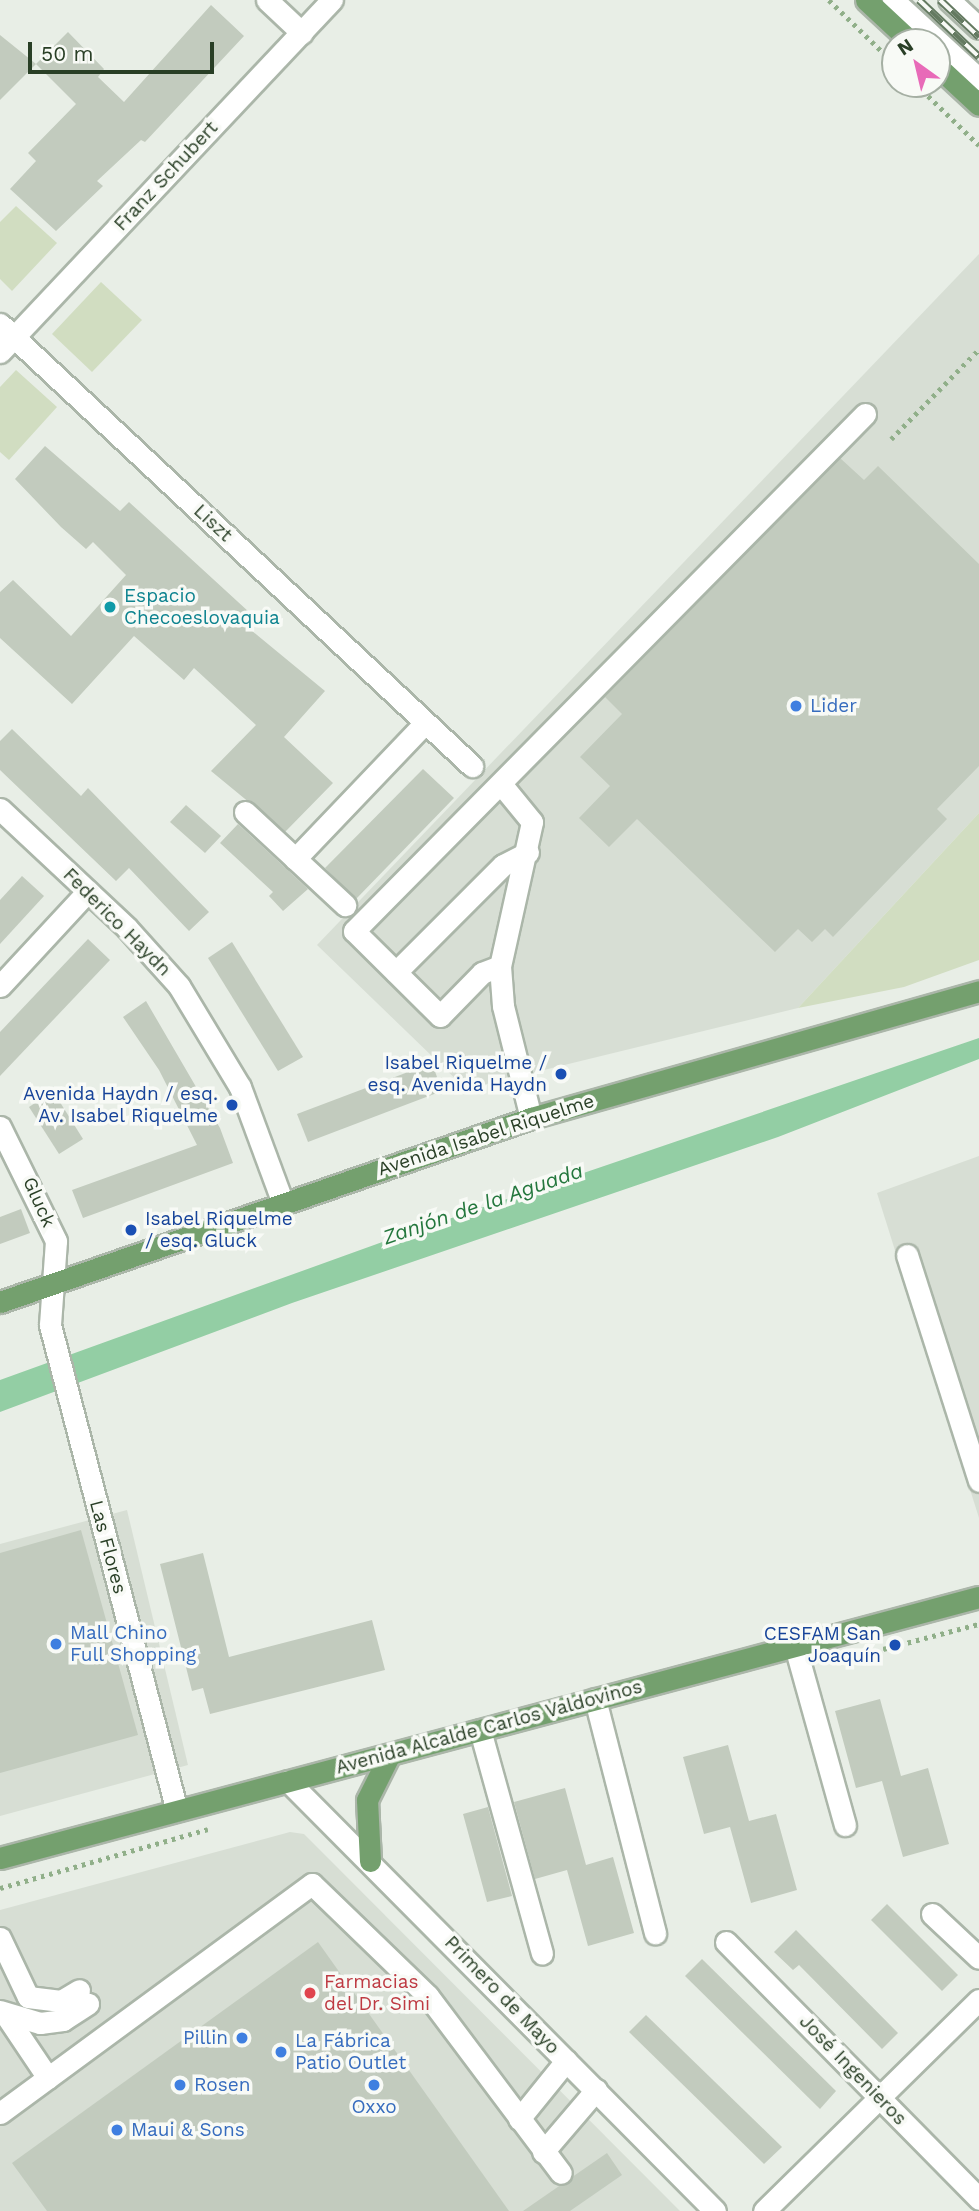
<!DOCTYPE html>
<html>
<head>
<meta charset="utf-8">
<style>
  body { margin:0 }
  #map { position:relative; width:979px; height:2211px; overflow:hidden; background:#e8eee6; font-family:"Work Sans",sans-serif }
  div>[style] { position:absolute }
  [style*='--x'] { left:calc(var(--x)*1px); top:calc(var(--y)*1px); width:calc(var(--w)*1px); rotate:calc(var(--a)*1deg) }
  .built>* { inset:0; background:#d7ded4 }
  .green>* { inset:0; background:#d1ddc1 }
  .water>* { inset:0; background:#93cea4 }
  .building>* { inset:0; background:#c2cbbe }
  .path>* { height:4.5px; margin-top:-2.25px; transform-origin:0; background:repeating-linear-gradient(90deg,#90af89 0 3.5px,transparent 0 8.5px) }
  .roads { filter:drop-shadow(2px 0 #abb6a9) drop-shadow(-2px 0 #abb6a9) drop-shadow(0 2px #abb6a9) drop-shadow(0 -2px #abb6a9) }
  .minor>* { height:21px; margin:-10.5px; padding:0 10.5px; transform-origin:10.5px; border-radius:10.5px; background:#fff }
  .major>* { height:21px; margin:-10.5px; padding:0 10.5px; transform-origin:10.5px; border-radius:10.5px; background:#74a06e }
  .rail>* { height:8px; margin-top:-4px; transform-origin:0; background:repeating-linear-gradient(90deg,#f8faf6 0 16px,#647a61 0 32px); box-sizing:border-box; border-block:2px solid #647a61 }
  .dots>* { width:19px; height:19px; translate:-50% -50%; box-sizing:border-box; border:4px solid #f8faf6; border-radius:50% }
  span { translate:-50% -50%; white-space:nowrap; text-align:center; line-height:1.15; -webkit-text-stroke:7px #f8faf6; paint-order:stroke }
  .street-label { font-size:19px; color:#293f26 }
  .culture-label { font-size:19px; color:#0d838f }
  .left { translate:0 -50%; text-align:left }
  .shop-label { font-size:19px; color:#366cbe }
  .right { translate:-100% -50%; text-align:right }
  .transit-label { font-size:19px; color:#164399 }
  .health-label { font-size:19px; color:#be3a42 }
  .water-label { font-size:21px; color:#24773d; font-style:italic }
  .north { position:absolute; left:881px; top:28px; width:70px; height:70px; box-sizing:border-box; background:#f8faf6; border:2px solid #a5afa3; border-radius:50%; rotate:326deg; font-size:19px; font-weight:700; line-height:28px; text-align:center; color:#293f26 }
  .north::after { content:''; display:block; margin:auto; width:24px; height:32px; background:#e86ab8; clip-path:polygon(50% 0,100% 100%,50% 72%,0 100%) }
  .scale { position:absolute; left:28px; top:42px; width:186px; height:32px; box-sizing:border-box; border:4px solid #293f26; border-top:0; padding-left:9px; font-size:21px; line-height:24px; white-space:nowrap; color:#293f26; -webkit-text-stroke:5px #f8faf6; paint-order:stroke }
</style>
</head>
<body>
<div id="map">
  <div class="built">
    <div style="clip-path:polygon(979px 254px,979px 813px,798px 1008px,466px 1089px,317px 945px)"></div>
    <div style="clip-path:polygon(979px 1156px,979px 1518px,877px 1193px)"></div>
    <div style="clip-path:polygon(127px 1510px,188px 1765px,0 1816px,0 1544px)"></div>
    <div style="clip-path:polygon(290px 1832px,304px 1834px,680px 2211px,0 2211px,0 1910px)"></div>
  </div>
  <div class="green">
    <div style="clip-path:polygon(16px 206px,57px 243px,12px 291px,0 279px,0 222px)"></div>
    <div style="clip-path:polygon(101px 282px,142px 320px,92px 372px,52px 334px)"></div>
    <div style="clip-path:polygon(16px 370px,57px 407px,9px 460px,0 452px,0 387px)"></div>
    <div style="clip-path:polygon(979px 813px,979px 960px,904px 987px,798px 1008px)"></div>
  </div>
  <div class="water">
    <div style="clip-path:polygon(979px 1038px,979px 1059px,778px 1137px,292px 1303px,0 1412px,0 1380px,399px 1236px)"></div>
  </div>
  <div class="building">
    <div style="clip-path:polygon(211px 5px,244px 36px,145px 142px,141px 140px,97px 181px,103px 186px,56px 231px,10px 189px,36px 161px,28px 153px,76px 104px,36px 64px,68px 32px,104px 69px,98px 77px,124px 102px)"></div>
    <div style="clip-path:polygon(0 35px,36px 64px,0 100px)"></div>
    <div style="clip-path:polygon(45px 446px,120px 511px,129px 502px,249px 612px,240px 621px,325px 691px,284px 737px,333px 783px,285px 832px,211px 771px,256px 725px,194px 668px,184px 680px,134px 636px,72px 704px,0 638px,0 592px,13px 580px,71px 636px,126px 575px,93px 542px,86px 549px,61px 527px,15px 479px)"></div>
    <div style="clip-path:polygon(840px 458px,864px 480px,878px 466px,979px 564px,979px 766px,937px 809px,947px 819px,833px 937px,825px 929px,812px 942px,798px 929px,775px 952px,637px 819px,609px 847px,579px 818px,610px 786px,580px 757px,622px 714px,605px 697px)"></div>
    <div style="clip-path:polygon(12px 729px,81px 796px,88px 788px,209px 912px,189px 931px,129px 868px,116px 881px,0 770px,0 741px)"></div>
    <div style="clip-path:polygon(423px 769px,454px 798px,356px 899px,325px 868px)"></div>
    <div style="clip-path:polygon(186px 805px,221px 836px,205px 853px,170px 822px)"></div>
    <div style="clip-path:polygon(238px 824px,308px 889px,283px 911px,269px 896px,273px 892px,220px 843px)"></div>
    <div style="clip-path:polygon(22px 876px,44px 896px,0 944px,0 900px)"></div>
    <div style="clip-path:polygon(88px 939px,110px 960px,0 1076px,0 1032px)"></div>
    <div style="clip-path:polygon(232px 942px,303px 1057px,278px 1071px,208px 958px)"></div>
    <div style="clip-path:polygon(146px 1001px,220px 1128px,233px 1163px,83px 1218px,72px 1190px,197px 1145px,159px 1070px,123px 1017px)"></div>
    <div style="clip-path:polygon(432px 1063px,442px 1091px,308px 1142px,297px 1114px)"></div>
    <div style="clip-path:polygon(53px 1091px,83px 1139px,59px 1154px,29px 1107px)"></div>
    <div style="clip-path:polygon(21px 1209px,30px 1233px,0 1244px,0 1217px)"></div>
    <div style="clip-path:polygon(81px 1530px,138px 1735px,0 1773px,0 1553px)"></div>
    <div style="clip-path:polygon(203px 1553px,229px 1657px,372px 1620px,385px 1670px,210px 1714px,203px 1688px,192px 1691px,160px 1564px)"></div>
    <div style="clip-path:polygon(880px 1699px,901px 1776px,928px 1768px,949px 1844px,903px 1857px,882px 1781px,856px 1788px,835px 1711px)"></div>
    <div style="clip-path:polygon(728px 1745px,749px 1821px,776px 1814px,797px 1890px,751px 1903px,730px 1827px,704px 1834px,683px 1757px)"></div>
    <div style="clip-path:polygon(565px 1788px,586px 1865px,613px 1857px,634px 1933px,588px 1946px,567px 1870px,535px 1879px,514px 1802px)"></div>
    <div style="clip-path:polygon(488px 1807px,512px 1896px,487px 1902px,463px 1814px)"></div>
    <div style="clip-path:polygon(887px 1904px,958px 1975px,942px 1991px,871px 1920px)"></div>
    <div style="clip-path:polygon(796px 1930px,898px 2033px,882px 2049px,799px 1965px,793px 1970px,774px 1952px)"></div>
    <div style="clip-path:polygon(318px 1942px,509px 2211px,47px 2211px,12px 2163px)"></div>
    <div style="clip-path:polygon(702px 1959px,836px 2091px,820px 2109px,685px 1976px)"></div>
    <div style="clip-path:polygon(646px 2015px,782px 2147px,764px 2164px,629px 2032px)"></div>
    <div style="clip-path:polygon(607px 2153px,622px 2175px,570px 2211px,523px 2211px)"></div>
  </div>
  <div class="path">
    <div style="--x:829;--y:0;--w:92;--a:44.1"></div>
    <div style="--x:916;--y:84;--w:88;--a:44.1"></div>
    <div style="--x:891;--y:439;--w:126;--a:-45.6"></div>
    <div style="--x:883;--y:1649;--w:99;--a:-14.6"></div>
    <div style="--x:0;--y:1888;--w:216;--a:-15.8"></div>
  </div>
  <div class="roads">
    <div class="minor">
      <div style="--x:267;--y:0;--w:48;--a:43.3"></div>
      <div style="--x:893;--y:0;--w:117;--a:42.6"></div>
      <div style="--x:949;--y:0;--w:41;--a:43"></div>
      <div style="--x:0;--y:324;--w:647;--a:43.12"></div>
      <div style="--x:0;--y:352;--w:484;--a:-46.7"></div>
      <div style="--x:501;--y:784;--w:49;--a:50.8"></div>
      <div style="--x:532;--y:822;--w:148;--a:102.5"></div>
      <div style="--x:500;--y:966;--w:40;--a:85.7"></div>
      <div style="--x:503;--y:1006;--w:115;--a:76"></div>
      <div style="--x:0;--y:809;--w:174;--a:43.1"></div>
      <div style="--x:127;--y:928;--w:78;--a:48.1"></div>
      <div style="--x:179;--y:986;--w:118;--a:58.9"></div>
      <div style="--x:240;--y:1087;--w:124;--a:69.7"></div>
      <div style="--x:245;--y:812;--w:137;--a:42.9"></div>
      <div style="--x:295;--y:859;--w:188;--a:-46.3"></div>
      <div style="--x:500;--y:966;--w:19;--a:159"></div>
      <div style="--x:482;--y:973;--w:60;--a:134.3"></div>
      <div style="--x:440;--y:1016;--w:121;--a:-135.3"></div>
      <div style="--x:354;--y:931;--w:727;--a:-45.33"></div>
      <div style="--x:396;--y:972;--w:151;--a:-45"></div>
      <div style="--x:503;--y:865;--w:28;--a:-27"></div>
      <div style="--x:0;--y:986;--w:129;--a:-47.2"></div>
      <div style="--x:0;--y:1127;--w:127;--a:63.8"></div>
      <div style="--x:56;--y:1241;--w:84;--a:94.1"></div>
      <div style="--x:50;--y:1325;--w:502;--a:75.36"></div>
      <div style="--x:907;--y:1255;--w:237;--a:72.3"></div>
      <div style="--x:795;--y:1646;--w:186;--a:74.4"></div>
      <div style="--x:595;--y:1699;--w:242;--a:75.6"></div>
      <div style="--x:480;--y:1730;--w:232;--a:74.5"></div>
      <div style="--x:288;--y:1781;--w:606;--a:45.2"></div>
      <div style="--x:932;--y:1914;--w:64;--a:43.1"></div>
      <div style="--x:0;--y:1938;--w:65;--a:64.6"></div>
      <div style="--x:28;--y:1997;--w:33;--a:7"></div>
      <div style="--x:61;--y:2001;--w:21;--a:-31"></div>
      <div style="--x:726;--y:1942;--w:361;--a:45.4"></div>
      <div style="--x:0;--y:2011;--w:42;--a:16.7"></div>
      <div style="--x:40;--y:2023;--w:23;--a:-7"></div>
      <div style="--x:63;--y:2020;--w:30;--a:-33"></div>
      <div style="--x:5;--y:2014;--w:77;--a:56.1"></div>
      <div style="--x:0;--y:2113;--w:387;--a:-36.3"></div>
      <div style="--x:312;--y:1884;--w:161;--a:44"></div>
      <div style="--x:428;--y:1996;--w:221;--a:53.1"></div>
      <div style="--x:519;--y:2119;--w:75;--a:-51"></div>
      <div style="--x:543;--y:2152;--w:82;--a:-49.5"></div>
      <div style="--x:764;--y:2211;--w:301;--a:-44.5"></div>
    </div>
    <div class="major">
      <div style="--x:866;--y:0;--w:62;--a:43"></div>
      <div style="--x:937;--y:66;--w:57;--a:42.9"></div>
      <div style="--x:0;--y:1302;--w:562;--a:-19.11"></div>
      <div style="--x:531;--y:1118;--w:466;--a:-15.8"></div>
      <div style="--x:0;--y:1858;--w:1013;--a:-14.93"></div>
      <div style="--x:370;--y:1861;--w:61;--a:-92.8"></div>
      <div style="--x:367;--y:1800;--w:51;--a:-63.4"></div>
    </div>
  </div>
  <div class="rail">
    <div style="--x:919;--y:0;--w:83;--a:43.5"></div>
    <div style="--x:940;--y:0;--w:54;--a:43.5"></div>
  </div>
  <div class="dots">
    <div style="left:110px;top:607px;background:#0f9aa8"></div>
    <div style="left:796px;top:706px;background:#3f7fe0"></div>
    <div style="left:561px;top:1074px;background:#1a4fb4"></div>
    <div style="left:232px;top:1105px;background:#1a4fb4"></div>
    <div style="left:131px;top:1230px;background:#1a4fb4"></div>
    <div style="left:56px;top:1644px;background:#3f7fe0"></div>
    <div style="left:895px;top:1645px;background:#1a4fb4"></div>
    <div style="left:310px;top:1993px;background:#e0444e"></div>
    <div style="left:242px;top:2038px;background:#3f7fe0"></div>
    <div style="left:281px;top:2052px;background:#3f7fe0"></div>
    <div style="left:180px;top:2085px;background:#3f7fe0"></div>
    <div style="left:374px;top:2085px;background:#3f7fe0"></div>
    <div style="left:117px;top:2130px;background:#3f7fe0"></div>
  </div>
  <div class="street-label">
    <span style="left:166px;top:176px;rotate:-47deg">Franz Schubert</span>
    <span style="left:213px;top:523px;rotate:43deg">Liszt</span>
    <span style="left:117px;top:922px;rotate:45deg">Federico Haydn</span>
    <span style="left:486px;top:1135px;rotate:-18deg">Avenida Isabel Riquelme</span>
    <span style="left:39px;top:1202px;rotate:66deg">Gluck</span>
    <span style="left:108px;top:1547px;rotate:75deg">Las Flores</span>
    <span style="left:489px;top:1727px;rotate:-15deg">Avenida Alcalde Carlos Valdovinos</span>
    <span style="left:502px;top:1995px;rotate:46deg">Primero de Mayo</span>
    <span style="left:853px;top:2070px;rotate:46deg">José Ingenieros</span>
  </div>
  <div class="culture-label">
    <span class="left" style="left:124px;top:607px">Espacio<br>Checoeslovaquia</span>
  </div>
  <div class="shop-label">
    <span class="left" style="left:810px;top:706px">Lider</span>
    <span class="left" style="left:70px;top:1644px">Mall Chino<br>Full Shopping</span>
    <span class="right" style="left:228px;top:2038px">Pillin</span>
    <span class="left" style="left:295px;top:2052px">La Fábrica<br>Patio Outlet</span>
    <span class="left" style="left:194px;top:2085px">Rosen</span>
    <span style="left:374px;top:2107px">Oxxo</span>
    <span class="left" style="left:131px;top:2130px">Maui &amp; Sons</span>
  </div>
  <div class="transit-label">
    <span class="right" style="left:547px;top:1074px">Isabel Riquelme /<br>esq. Avenida Haydn</span>
    <span class="right" style="left:218px;top:1105px">Avenida Haydn / esq.<br>Av. Isabel Riquelme</span>
    <span class="left" style="left:145px;top:1230px">Isabel Riquelme<br>/ esq. Gluck</span>
    <span class="right" style="left:881px;top:1645px">CESFAM San<br>Joaquín</span>
  </div>
  <div class="health-label">
    <span class="left" style="left:324px;top:1993px">Farmacias<br>del Dr. Simi</span>
  </div>
  <div class="water-label">
    <span style="left:483px;top:1204px;rotate:-19deg">Zanjón de la Aguada</span>
  </div>
  <div class="north">N</div>
  <div class="scale">50 m</div>
</div>
</body>
</html>
